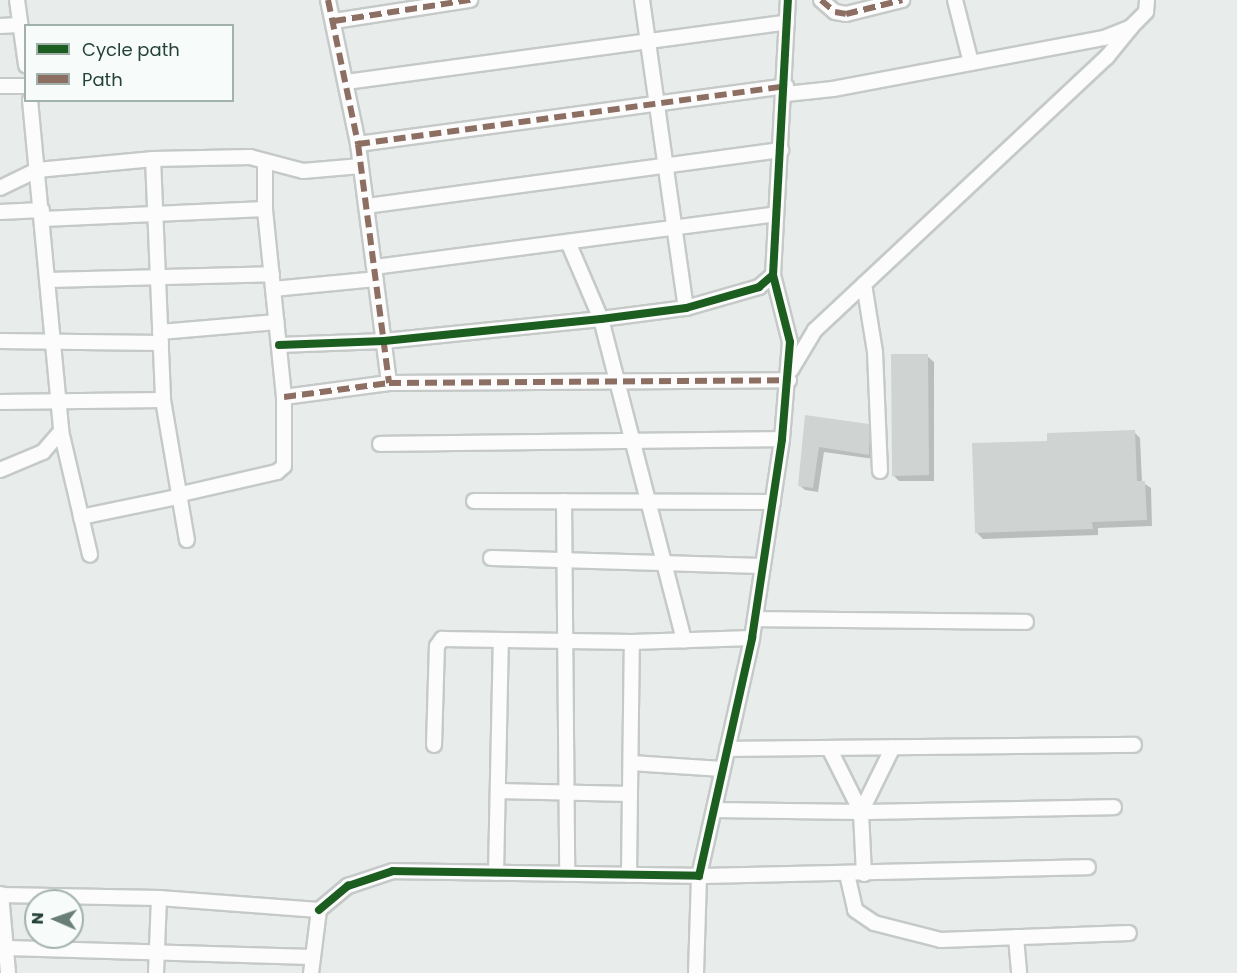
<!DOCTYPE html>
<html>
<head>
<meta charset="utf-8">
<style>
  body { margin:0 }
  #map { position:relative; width:1237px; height:973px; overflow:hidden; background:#e8edeb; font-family:Poppins,sans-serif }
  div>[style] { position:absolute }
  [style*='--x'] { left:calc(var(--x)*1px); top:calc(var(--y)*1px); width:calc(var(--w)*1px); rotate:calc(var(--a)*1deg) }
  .shadow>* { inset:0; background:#0003 }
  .building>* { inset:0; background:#cfd4d2 }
  .roads { filter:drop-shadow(2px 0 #c5cac8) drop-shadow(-2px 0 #c5cac8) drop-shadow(0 2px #c5cac8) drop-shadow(0 -2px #c5cac8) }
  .minor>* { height:14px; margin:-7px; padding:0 7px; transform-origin:7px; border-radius:7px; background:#fcfcfc }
  .quiet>* { height:6px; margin-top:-3px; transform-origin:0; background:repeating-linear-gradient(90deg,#8d6e63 0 12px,transparent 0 18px) }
  .cycleway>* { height:8px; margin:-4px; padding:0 4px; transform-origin:4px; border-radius:4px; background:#1b5e20 }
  span { translate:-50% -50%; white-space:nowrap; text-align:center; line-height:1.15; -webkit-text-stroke:4.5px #f7fbf9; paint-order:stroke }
  .legend { position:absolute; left:24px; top:24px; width:210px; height:78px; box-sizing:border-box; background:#f7fbf9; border:2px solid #a3b1ad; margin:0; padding:8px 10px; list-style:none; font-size:18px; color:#24423a }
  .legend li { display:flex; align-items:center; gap:12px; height:30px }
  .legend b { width:30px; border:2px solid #a3b1ad }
  .north { position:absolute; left:24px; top:889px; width:60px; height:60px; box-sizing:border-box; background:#f7fbf9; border:2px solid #a3b1ad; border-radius:50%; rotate:272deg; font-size:16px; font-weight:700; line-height:24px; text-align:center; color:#24423a }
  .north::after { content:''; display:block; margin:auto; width:21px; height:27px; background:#697e78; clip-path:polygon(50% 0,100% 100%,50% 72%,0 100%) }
</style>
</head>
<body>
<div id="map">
  <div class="shadow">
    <div style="clip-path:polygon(927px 356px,934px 362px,934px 481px,899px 481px,893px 475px)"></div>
    <div style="clip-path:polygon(807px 417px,868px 426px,874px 431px,874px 459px,824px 452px,818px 492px,805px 490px,799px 485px)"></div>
    <div style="clip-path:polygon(1134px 432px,1140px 438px,1142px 482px,1151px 488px,1152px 526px,1098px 528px,1098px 535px,983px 539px,977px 533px,1049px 442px)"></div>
  </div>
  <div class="building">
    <div style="clip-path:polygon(891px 354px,928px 354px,929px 475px,892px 476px)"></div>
    <div style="clip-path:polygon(805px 415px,869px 424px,869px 455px,819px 447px,813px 488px,798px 486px)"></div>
    <div style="clip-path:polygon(1135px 430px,1137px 481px,1145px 481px,1147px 520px,1092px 522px,1093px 529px,975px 533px,972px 443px,1047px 441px,1047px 433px)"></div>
  </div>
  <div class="roads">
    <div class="minor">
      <div style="--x:17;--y:0;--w:66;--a:82.1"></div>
      <div style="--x:328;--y:0;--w:147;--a:78.2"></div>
      <div style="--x:358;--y:144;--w:241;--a:82.6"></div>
      <div style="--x:642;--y:0;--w:311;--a:81.9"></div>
      <div style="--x:821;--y:0;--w:18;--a:41"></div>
      <div style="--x:835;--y:12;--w:11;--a:10"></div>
      <div style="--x:846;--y:14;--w:58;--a:-14"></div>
      <div style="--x:955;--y:0;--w:65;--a:75.7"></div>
      <div style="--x:334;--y:21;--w:138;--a:-8.8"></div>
      <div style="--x:0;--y:26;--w:19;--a:-3"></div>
      <div style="--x:346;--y:82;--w:445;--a:-7.7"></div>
      <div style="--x:0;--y:86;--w:26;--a:0"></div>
      <div style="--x:786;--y:94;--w:47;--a:-6.1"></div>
      <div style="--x:833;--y:89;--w:276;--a:-10.7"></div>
      <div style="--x:1104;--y:38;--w:29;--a:-22"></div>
      <div style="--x:1131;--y:27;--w:21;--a:-45"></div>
      <div style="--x:1146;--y:12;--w:12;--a:-85"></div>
      <div style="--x:30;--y:100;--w:332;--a:84.6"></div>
      <div style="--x:61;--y:431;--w:127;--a:76.8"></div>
      <div style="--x:358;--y:144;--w:432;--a:-7.7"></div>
      <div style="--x:153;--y:159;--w:241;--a:87.6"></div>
      <div style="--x:163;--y:400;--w:142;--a:80.3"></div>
      <div style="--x:0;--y:188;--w:41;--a:-25.9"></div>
      <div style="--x:37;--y:170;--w:117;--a:-5.4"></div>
      <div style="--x:153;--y:159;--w:97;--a:-1.2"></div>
      <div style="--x:250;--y:157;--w:55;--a:14.8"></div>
      <div style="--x:303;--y:171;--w:58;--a:-4.9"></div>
      <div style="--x:367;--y:206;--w:418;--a:-7.7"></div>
      <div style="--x:0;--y:212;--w:42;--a:-2.7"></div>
      <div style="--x:43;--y:219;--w:222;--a:-2.6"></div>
      <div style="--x:568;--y:242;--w:84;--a:66.8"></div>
      <div style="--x:601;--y:319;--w:332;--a:75.5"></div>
      <div style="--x:375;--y:267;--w:404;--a:-7.5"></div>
      <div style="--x:48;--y:280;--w:224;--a:-1.5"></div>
      <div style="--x:864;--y:284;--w:69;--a:80.8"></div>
      <div style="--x:875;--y:352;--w:119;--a:87.6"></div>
      <div style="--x:273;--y:289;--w:103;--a:-5.5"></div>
      <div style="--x:160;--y:332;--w:117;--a:-4.9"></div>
      <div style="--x:0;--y:341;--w:161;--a:0.7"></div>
      <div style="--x:279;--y:345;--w:105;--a:-2.2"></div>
      <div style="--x:384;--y:341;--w:218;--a:-5.8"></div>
      <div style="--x:601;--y:319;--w:86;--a:-7.4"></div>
      <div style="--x:686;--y:308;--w:76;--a:-16"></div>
      <div style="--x:759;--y:287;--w:18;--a:-41"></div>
      <div style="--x:773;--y:275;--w:275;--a:-86.9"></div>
      <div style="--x:791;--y:370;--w:47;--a:-59"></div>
      <div style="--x:815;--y:330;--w:400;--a:-43.1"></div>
      <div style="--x:1107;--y:57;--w:38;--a:-51"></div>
      <div style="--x:284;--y:397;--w:106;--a:-7.6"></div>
      <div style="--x:389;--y:383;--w:400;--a:-0.4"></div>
      <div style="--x:0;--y:402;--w:163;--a:-0.7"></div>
      <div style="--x:380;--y:444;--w:402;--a:-0.7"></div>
      <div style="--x:0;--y:470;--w:47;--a:-22.7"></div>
      <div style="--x:43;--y:452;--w:28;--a:-49"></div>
      <div style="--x:177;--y:495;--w:103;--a:-13"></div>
      <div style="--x:277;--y:472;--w:9;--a:-41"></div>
      <div style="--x:284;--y:466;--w:69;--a:-90"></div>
      <div style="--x:284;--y:397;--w:189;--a:-95.8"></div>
      <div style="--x:265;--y:209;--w:46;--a:-90"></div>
      <div style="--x:474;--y:501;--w:299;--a:0.2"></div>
      <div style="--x:564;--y:501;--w:373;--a:89.5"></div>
      <div style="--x:81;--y:517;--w:98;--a:-11.8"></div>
      <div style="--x:491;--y:558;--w:272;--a:1.7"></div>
      <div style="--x:755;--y:619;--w:271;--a:0.6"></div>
      <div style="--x:434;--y:745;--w:99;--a:-88.3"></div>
      <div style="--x:437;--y:646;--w:9;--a:-54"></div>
      <div style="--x:442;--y:639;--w:190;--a:0.9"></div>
      <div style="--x:632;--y:642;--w:120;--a:-1.9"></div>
      <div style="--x:829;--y:748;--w:72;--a:63.4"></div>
      <div style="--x:727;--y:749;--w:407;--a:-0.6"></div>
      <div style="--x:631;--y:763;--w:91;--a:3.8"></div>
      <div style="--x:498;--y:791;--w:132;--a:1.3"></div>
      <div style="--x:714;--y:810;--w:147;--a:0.8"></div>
      <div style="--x:861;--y:812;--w:253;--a:-1.1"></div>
      <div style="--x:496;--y:873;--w:232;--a:-88.8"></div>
      <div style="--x:847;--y:874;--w:37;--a:77"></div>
      <div style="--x:855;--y:910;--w:23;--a:34"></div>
      <div style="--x:874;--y:923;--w:69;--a:14.2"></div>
      <div style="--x:941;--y:940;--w:188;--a:-2.1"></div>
      <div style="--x:864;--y:874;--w:62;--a:-92.8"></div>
      <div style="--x:861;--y:812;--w:72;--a:-63.8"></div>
      <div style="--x:629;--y:875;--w:233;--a:-89.3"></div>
      <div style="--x:1;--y:894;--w:79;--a:84.9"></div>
      <div style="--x:0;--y:895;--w:159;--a:1.1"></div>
      <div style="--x:159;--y:898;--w:160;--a:4.3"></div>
      <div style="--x:319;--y:910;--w:64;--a:97.2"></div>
      <div style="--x:319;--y:910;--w:38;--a:-40"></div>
      <div style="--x:348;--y:886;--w:47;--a:-18.4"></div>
      <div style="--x:393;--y:871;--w:306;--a:0.9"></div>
      <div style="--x:699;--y:876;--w:244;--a:-77.4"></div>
      <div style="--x:752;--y:638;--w:201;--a:-81.4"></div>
      <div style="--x:782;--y:439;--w:97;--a:-85.3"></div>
      <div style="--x:790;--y:342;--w:69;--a:-104.2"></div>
      <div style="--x:1016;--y:937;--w:36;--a:85"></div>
      <div style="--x:6;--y:948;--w:307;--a:1.7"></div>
      <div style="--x:156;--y:973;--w:75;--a:-87.7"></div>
      <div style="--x:696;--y:973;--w:97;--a:-88.2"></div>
      <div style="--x:699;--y:876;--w:389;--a:-1.3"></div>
    </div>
  </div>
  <div class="quiet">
    <div style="--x:328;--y:0;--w:147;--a:78.2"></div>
    <div style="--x:358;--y:144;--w:241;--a:82.6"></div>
    <div style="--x:821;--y:0;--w:18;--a:41"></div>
    <div style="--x:835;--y:12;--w:11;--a:10"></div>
    <div style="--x:846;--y:14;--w:58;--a:-14"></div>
    <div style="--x:334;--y:21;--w:138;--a:-8.8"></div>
    <div style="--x:358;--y:144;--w:432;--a:-7.7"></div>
    <div style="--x:284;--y:397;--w:106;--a:-7.6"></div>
    <div style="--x:389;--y:383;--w:400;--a:-0.4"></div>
  </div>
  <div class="cycleway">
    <div style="--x:279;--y:345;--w:105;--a:-2.2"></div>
    <div style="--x:384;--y:341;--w:218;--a:-5.8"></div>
    <div style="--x:601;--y:319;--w:86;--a:-7.4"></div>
    <div style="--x:686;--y:308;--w:76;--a:-16"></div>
    <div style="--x:759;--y:287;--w:18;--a:-41"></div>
    <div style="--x:773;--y:275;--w:275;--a:-86.9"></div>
    <div style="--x:319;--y:910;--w:38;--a:-40"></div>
    <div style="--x:348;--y:886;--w:47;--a:-18.4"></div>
    <div style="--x:393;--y:871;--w:306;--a:0.9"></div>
    <div style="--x:699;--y:876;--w:244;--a:-77.4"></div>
    <div style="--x:752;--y:638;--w:201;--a:-81.4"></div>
    <div style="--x:782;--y:439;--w:97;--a:-85.3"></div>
    <div style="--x:790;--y:342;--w:69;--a:-104.2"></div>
  </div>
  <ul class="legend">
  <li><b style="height:8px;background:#1b5e20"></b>Cycle path</li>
  <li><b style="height:8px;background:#8d6e63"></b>Path</li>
  </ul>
  <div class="north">N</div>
</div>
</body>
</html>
